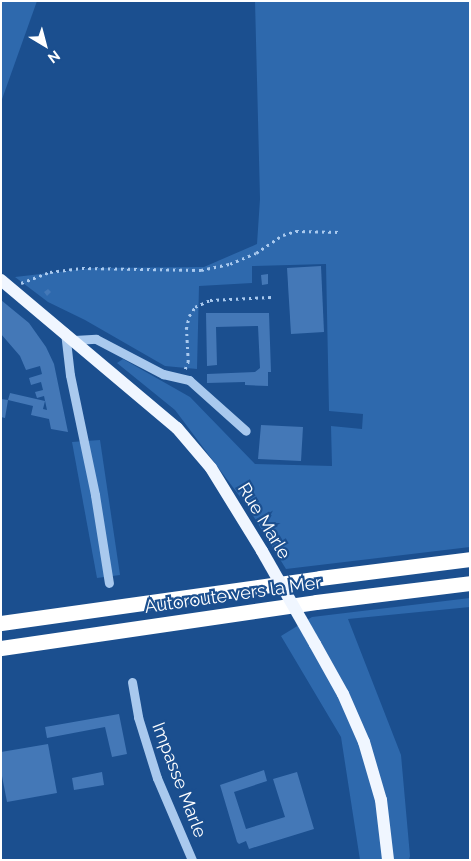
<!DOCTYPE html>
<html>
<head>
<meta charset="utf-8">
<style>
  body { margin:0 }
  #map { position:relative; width:471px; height:861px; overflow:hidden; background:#1b4f8f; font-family:Raleway,sans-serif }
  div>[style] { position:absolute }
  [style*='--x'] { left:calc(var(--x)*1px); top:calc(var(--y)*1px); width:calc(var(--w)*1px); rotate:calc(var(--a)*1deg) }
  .green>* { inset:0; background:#2e69ad }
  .building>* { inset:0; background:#4478b7 }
  .path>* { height:2.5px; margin-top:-1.25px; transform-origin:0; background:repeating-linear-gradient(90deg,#a9c9ee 0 2.5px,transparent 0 6.5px) }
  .minor>* { height:9px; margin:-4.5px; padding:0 4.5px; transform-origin:4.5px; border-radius:4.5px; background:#a9c9ee }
  .major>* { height:12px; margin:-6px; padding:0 6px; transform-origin:6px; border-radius:6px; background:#f0f6ff }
  .highway>* { height:15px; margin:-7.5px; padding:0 7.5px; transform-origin:7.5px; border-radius:7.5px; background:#fff }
  .major-bridge>* { height:12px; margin:-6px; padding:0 6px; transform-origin:6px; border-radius:6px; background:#f0f6ff }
  span { translate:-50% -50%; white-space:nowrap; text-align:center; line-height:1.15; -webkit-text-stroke:4.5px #1b4f8f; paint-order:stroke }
  .street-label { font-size:18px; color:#fff }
  .frame { position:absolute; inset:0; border:2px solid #fff; pointer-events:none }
  .north { position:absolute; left:20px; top:20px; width:50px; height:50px; -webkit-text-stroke:4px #1b4f8f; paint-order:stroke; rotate:143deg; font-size:14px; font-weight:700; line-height:20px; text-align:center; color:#fff }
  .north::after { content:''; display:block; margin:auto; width:18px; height:22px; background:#fff; clip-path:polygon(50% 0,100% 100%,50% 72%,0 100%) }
</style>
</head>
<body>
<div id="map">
  <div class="green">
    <div style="clip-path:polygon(1px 1px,37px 1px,1px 102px)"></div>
    <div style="clip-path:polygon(255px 1px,470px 1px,470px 547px,286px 569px,247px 506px,175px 410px,117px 363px,123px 359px,190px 397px,255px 464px,332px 466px,331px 426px,362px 429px,363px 414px,329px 411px,326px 264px,252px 266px,252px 283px,199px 286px,197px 369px,165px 366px,85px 320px,48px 302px,15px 277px,93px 268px,204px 267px,257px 244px,260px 199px)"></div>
    <div style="clip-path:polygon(100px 440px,120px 575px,97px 578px,72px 442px)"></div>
    <div style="clip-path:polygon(470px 598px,470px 607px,348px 619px,401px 755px,410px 856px,409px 860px,360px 860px,341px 737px,281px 636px,312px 617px)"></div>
  </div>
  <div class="building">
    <div style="clip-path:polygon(321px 266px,324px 332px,291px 334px,287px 268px)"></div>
    <div style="clip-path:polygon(268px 274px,268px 284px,262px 285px,261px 275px)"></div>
    <div style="clip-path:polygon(48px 289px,51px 292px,47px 296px,44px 292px)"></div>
    <div style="clip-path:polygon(1px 300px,29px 323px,46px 347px,54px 364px,68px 432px,51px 429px,49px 419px,31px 415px,33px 406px,8px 400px,10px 393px,45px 401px,43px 409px,47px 410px,44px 396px,37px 398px,35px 392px,43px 390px,41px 382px,31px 385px,29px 378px,42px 374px,40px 366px,26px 370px,20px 356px,1px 334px)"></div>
    <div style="clip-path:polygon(206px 313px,269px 313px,271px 372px,268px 372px,268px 386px,245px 385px,245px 382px,207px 383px,207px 374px,255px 372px,260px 368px,258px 326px,216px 327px,217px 365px,207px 366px)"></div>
    <div style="clip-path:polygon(1px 399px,8px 400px,5px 418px,1px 417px)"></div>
    <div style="clip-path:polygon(261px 425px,303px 427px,301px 461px,258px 459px)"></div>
    <div style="clip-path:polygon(119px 714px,127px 754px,112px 757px,105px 727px,47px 738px,45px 727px)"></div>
    <div style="clip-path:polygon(48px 744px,57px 793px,7px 802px,1px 771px,1px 752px)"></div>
    <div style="clip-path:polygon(264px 770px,267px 781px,234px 792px,246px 829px,285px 817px,273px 779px,297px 772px,314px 829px,249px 849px,246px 841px,239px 844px,237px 842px,220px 785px)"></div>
    <div style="clip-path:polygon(102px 772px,104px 785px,74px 790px,72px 778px)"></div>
  </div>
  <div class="path">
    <div style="--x:21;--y:283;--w:31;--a:-21"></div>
    <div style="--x:50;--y:272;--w:32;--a:-7"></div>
    <div style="--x:82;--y:268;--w:119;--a:1"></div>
    <div style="--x:201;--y:270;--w:30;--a:-12"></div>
    <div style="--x:230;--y:264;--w:28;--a:-23"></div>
    <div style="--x:256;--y:253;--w:32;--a:-34"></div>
    <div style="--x:283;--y:235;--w:14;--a:-17"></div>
    <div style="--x:296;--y:231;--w:44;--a:1.3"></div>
    <div style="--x:185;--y:369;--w:8;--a:-67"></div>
    <div style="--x:188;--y:362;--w:33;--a:-93"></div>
    <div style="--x:186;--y:329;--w:13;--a:-77"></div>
    <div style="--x:189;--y:316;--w:11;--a:-56"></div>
    <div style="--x:195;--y:307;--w:17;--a:-25"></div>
    <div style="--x:210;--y:300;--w:62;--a:-2.8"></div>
  </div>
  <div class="minor">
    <div style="--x:65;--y:332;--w:43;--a:83.4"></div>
    <div style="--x:70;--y:375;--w:123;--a:78.2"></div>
    <div style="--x:95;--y:495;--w:89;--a:81"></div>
    <div style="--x:74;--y:340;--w:22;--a:-3"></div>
    <div style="--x:96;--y:339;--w:76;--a:27.6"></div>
    <div style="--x:163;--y:374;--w:27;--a:13"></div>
    <div style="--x:189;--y:380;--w:76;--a:41.8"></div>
    <div style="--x:132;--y:682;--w:36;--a:80"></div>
    <div style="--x:138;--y:717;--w:64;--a:72.7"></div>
    <div style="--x:157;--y:778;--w:89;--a:66.9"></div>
  </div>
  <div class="major">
    <div style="--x:1;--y:280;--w:230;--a:40.1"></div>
    <div style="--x:177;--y:428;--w:52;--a:49.6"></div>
    <div style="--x:211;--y:468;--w:97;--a:58.4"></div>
    <div style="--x:315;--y:644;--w:57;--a:60.8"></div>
    <div style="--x:343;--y:694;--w:52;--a:66.4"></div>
    <div style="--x:364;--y:742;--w:60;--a:73.7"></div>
    <div style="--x:381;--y:800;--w:60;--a:83.3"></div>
  </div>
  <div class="highway">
    <div style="--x:1;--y:623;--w:322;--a:-8"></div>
    <div style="--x:320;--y:578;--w:151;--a:-7.2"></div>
    <div style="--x:1;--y:648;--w:318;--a:-8.3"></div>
    <div style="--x:316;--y:602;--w:155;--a:-7"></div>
  </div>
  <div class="major-bridge">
    <div style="--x:262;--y:551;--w:107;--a:60.3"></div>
  </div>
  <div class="street-label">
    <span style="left:264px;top:521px;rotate:59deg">Rue Marle</span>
    <span style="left:233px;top:595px;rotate:-8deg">Autoroute vers la Mer</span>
    <span style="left:179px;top:780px;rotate:69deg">Impasse Marle</span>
  </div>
  <div class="frame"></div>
  <div class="north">N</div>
</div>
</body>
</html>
